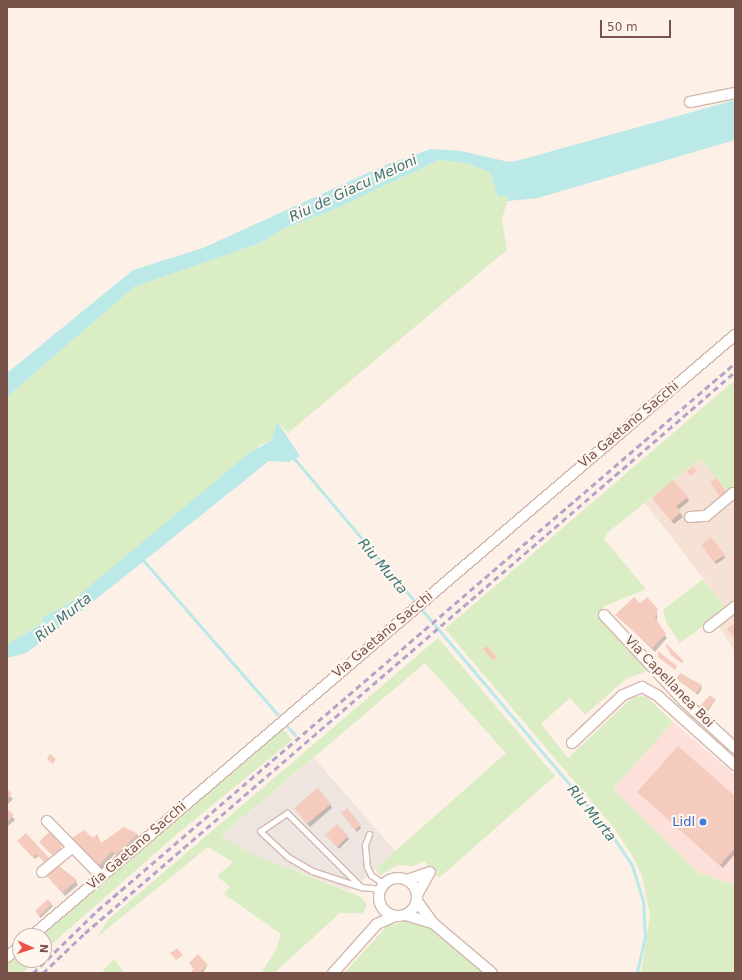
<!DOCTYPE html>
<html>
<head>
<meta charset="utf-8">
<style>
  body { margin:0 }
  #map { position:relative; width:742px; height:980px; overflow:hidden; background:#fdf1e7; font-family:"DejaVu Sans",sans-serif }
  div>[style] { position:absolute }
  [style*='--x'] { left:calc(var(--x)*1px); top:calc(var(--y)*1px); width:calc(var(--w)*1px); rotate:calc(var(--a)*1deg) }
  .residential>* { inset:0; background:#f6e2d5 }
  .commercial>* { inset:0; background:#fee0db }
  .industrial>* { inset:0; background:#eee5e1 }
  .green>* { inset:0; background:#dbedc4 }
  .water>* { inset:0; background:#bae9e8 }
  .shadow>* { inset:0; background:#0003 }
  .stream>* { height:3px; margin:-1.5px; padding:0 1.5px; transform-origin:1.5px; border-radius:1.5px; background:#bae9e8 }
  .building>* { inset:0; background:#f5cbbd }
  .roads { filter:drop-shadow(1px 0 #d3b9af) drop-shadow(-1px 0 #d3b9af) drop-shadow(0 1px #d3b9af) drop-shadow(0 -1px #d3b9af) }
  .service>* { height:5px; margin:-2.5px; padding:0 2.5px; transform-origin:2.5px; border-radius:2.5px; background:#fff }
  .minor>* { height:10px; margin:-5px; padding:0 5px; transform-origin:5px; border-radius:5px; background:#fff }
  .minor>.ring { margin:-5px; padding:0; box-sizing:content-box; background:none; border:10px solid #fff; border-radius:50% }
  .rail>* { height:3px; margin-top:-1.5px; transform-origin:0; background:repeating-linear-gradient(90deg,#b2a4c9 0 6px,transparent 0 10px) }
  .dots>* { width:11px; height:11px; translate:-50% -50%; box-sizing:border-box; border:2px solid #fff6ef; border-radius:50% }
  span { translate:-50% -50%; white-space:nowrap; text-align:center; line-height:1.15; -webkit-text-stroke:4px #fff6ef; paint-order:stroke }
  .street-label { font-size:13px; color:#795349 }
  .shop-label { font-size:13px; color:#366cbe }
  .right { translate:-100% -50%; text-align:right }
  .water-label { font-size:14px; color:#397778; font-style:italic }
  .frame { position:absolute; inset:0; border:8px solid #795349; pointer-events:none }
  .north { position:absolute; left:12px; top:928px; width:40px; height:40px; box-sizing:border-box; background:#fff6ef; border:1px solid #c9b5ad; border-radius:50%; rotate:93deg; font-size:11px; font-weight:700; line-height:16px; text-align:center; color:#795349 }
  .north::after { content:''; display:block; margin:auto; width:14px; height:18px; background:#ed5247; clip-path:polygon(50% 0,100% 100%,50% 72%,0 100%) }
  .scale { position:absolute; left:600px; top:20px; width:71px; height:18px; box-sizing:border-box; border:2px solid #795349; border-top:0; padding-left:5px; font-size:12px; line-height:14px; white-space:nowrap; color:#795349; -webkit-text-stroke:3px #fff6ef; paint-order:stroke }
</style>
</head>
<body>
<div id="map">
  <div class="residential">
    <div style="clip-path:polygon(700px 459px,728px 492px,735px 488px,735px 651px,718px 626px,727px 609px,645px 503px)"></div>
  </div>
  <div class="commercial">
    <div style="clip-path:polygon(673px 722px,735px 775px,735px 885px,699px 873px,613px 789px)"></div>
  </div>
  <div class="industrial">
    <div style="clip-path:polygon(314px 758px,396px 852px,350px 891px,252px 854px,221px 836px)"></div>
  </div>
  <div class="green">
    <div style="clip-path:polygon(439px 160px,466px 163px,490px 172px,498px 197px,509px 195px,502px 219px,507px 250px,288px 433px,277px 421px,272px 440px,260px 445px,68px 604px,43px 617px,42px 623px,7px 645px,7px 397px,134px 287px,260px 243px,282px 229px,331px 211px)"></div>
    <div style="clip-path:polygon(735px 380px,735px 488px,728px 492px,700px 459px,607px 533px,604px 539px,646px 589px,605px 606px,598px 614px,647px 671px,626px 679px,585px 715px,570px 698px,541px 724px,568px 758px,633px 697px,646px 696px,673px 722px,613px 789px,699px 873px,735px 885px,735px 973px,641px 973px,650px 915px,642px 876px,632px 855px,614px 828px,445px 629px)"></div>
    <div style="clip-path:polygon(703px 579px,727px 609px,680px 643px,666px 622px,663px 610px)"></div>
    <div style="clip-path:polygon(438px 638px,555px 776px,439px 878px,424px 861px,414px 866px,398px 865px,380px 875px,375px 869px,506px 753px,425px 663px,221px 836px,252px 854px,360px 896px,367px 905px,363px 913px,340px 913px,274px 973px,261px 973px,276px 950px,281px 934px,224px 894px,230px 887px,217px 876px,233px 862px,208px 847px,97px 937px,109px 919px)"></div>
    <div style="clip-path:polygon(281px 726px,292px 740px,177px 834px,44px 951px,44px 936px,39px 936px)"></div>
    <div style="clip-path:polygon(411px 920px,430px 929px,484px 973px,344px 973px,387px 926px)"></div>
    <div style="clip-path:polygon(20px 951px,20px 960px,36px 960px,23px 973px,7px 973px,7px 962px)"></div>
    <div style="clip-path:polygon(114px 959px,125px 973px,101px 973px)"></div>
  </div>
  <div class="water">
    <div style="clip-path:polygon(735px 100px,735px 140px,538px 198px,507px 201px,508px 195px,498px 197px,490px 172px,466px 163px,439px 160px,331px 211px,282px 229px,260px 243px,134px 287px,7px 397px,7px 373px,133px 270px,203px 248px,385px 165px,431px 149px,461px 151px,509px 162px,520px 160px)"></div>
    <div style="clip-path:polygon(277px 421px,300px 456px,289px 462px,269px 461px,50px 636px,26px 653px,7px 658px,7px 645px,42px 623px,43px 617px,68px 604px,249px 453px,272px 440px)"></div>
  </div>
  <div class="shadow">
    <div style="clip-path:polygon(687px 497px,689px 501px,678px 510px,683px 517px,674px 524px,656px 502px)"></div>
    <div style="clip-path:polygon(704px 548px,724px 555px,725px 558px,716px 564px)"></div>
    <div style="clip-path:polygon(640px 605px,657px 609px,657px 623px,667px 638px,655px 652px,617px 615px)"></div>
    <div style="clip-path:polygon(665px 645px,683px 661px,677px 660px)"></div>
    <div style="clip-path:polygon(677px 679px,701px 686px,702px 688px,698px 695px)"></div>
    <div style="clip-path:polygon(715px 701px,705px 715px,701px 710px)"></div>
    <div style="clip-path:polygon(7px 793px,13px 799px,7px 805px)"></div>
    <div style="clip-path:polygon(639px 793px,735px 797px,735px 854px,723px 868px)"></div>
    <div style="clip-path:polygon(330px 804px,332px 808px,310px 827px,298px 812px)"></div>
    <div style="clip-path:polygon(7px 810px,15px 820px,7px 827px)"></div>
    <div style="clip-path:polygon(344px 816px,360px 826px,361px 828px,357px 832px)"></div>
    <div style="clip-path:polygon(337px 825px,349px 839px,339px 849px,328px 837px)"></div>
    <div style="clip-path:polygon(137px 834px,139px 838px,119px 858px,115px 854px,101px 869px,74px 843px,101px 844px)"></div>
    <div style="clip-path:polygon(20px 843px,49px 859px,51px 862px,47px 865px,39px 856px,35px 859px)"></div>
    <div style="clip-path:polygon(62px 844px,56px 858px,42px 845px)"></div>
    <div style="clip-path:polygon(48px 875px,76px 881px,78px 885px,65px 896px)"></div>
    <div style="clip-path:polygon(51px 904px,53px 906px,41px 918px,37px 914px)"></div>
    <div style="clip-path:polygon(207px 966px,203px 973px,191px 973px,195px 969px)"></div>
  </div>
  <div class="stream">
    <div style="--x:292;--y:456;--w:495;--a:49.8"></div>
    <div style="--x:611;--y:834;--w:37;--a:56"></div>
    <div style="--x:632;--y:865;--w:37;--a:73"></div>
    <div style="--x:643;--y:900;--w:37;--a:87"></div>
    <div style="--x:645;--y:937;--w:37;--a:103"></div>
    <div style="--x:142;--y:559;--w:206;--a:48.9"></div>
    <div style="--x:287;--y:726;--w:12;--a:48"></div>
  </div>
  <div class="building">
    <div style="clip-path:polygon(693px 467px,697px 471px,690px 476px,687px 471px)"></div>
    <div style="clip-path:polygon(716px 478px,727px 492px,720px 497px,710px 482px)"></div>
    <div style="clip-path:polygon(673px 480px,688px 497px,676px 506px,681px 512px,671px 521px,652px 498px)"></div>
    <div style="clip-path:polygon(711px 537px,725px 555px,714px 562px,701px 545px)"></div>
    <div style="clip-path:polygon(634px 597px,640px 603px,647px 597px,658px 609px,655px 618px,666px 634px,652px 648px,615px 615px)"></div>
    <div style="clip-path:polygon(735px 623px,735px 639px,727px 629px)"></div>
    <div style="clip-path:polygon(665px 643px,684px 661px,682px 663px,671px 655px)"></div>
    <div style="clip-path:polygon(487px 646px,497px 657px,493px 661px,483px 649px)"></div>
    <div style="clip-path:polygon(658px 651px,677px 666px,675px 670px,658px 657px)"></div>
    <div style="clip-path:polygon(680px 673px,702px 685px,696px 693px,676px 679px)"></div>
    <div style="clip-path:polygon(710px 695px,716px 700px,704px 713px,698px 708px)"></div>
    <div style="clip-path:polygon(678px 746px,735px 796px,735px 848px,720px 865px,637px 792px)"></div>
    <div style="clip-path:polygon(50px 754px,56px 759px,53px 764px,47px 759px)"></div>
    <div style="clip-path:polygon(318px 788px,331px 804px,307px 824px,294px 808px)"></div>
    <div style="clip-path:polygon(8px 790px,12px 794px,7px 799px,7px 791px)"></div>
    <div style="clip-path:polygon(347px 808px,361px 825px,355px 830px,341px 813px)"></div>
    <div style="clip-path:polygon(7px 809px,14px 815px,7px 822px)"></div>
    <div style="clip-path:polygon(337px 824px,348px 836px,337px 847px,325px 835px)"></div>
    <div style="clip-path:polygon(124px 827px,138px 834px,116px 855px,112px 851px,99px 865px,70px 839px,84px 830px,93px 838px,97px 834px,101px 843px)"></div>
    <div style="clip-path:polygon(50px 831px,63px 844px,54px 857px,39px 842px)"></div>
    <div style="clip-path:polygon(26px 833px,50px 859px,46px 863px,37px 854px,33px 858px,17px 841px)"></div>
    <div style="clip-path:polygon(58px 865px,77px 880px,62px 893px,46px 875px)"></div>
    <div style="clip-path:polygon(48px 899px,52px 904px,39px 916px,35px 911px)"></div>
    <div style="clip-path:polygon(177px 948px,183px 955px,176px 960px,170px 953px)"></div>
    <div style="clip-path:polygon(198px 954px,208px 965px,199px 973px,189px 973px,194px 969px,189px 963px)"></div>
  </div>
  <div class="roads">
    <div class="service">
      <div style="--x:369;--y:834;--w:12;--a:110"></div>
      <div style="--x:365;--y:845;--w:22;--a:85"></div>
      <div style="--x:367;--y:867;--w:9;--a:63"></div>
      <div style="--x:371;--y:875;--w:16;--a:35"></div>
      <div style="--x:361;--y:887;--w:105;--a:-135"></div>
      <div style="--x:287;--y:813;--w:32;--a:146"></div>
      <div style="--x:260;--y:831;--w:38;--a:43"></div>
      <div style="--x:288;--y:857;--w:28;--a:30"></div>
      <div style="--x:312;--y:871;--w:52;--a:18.1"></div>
      <div style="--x:361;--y:887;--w:20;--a:6"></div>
    </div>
    <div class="minor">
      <div style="--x:690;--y:102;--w:46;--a:-11.3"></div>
      <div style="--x:690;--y:517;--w:16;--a:-4"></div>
      <div style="--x:706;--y:516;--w:35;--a:-40"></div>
      <div style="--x:733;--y:493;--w:3;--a:45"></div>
      <div style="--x:604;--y:615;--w:117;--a:47.1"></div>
      <div style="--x:684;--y:701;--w:69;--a:42.7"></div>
      <div style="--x:709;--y:627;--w:33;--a:-38"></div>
      <div style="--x:572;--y:743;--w:70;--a:-43.3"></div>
      <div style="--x:623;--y:695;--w:21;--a:-23"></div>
      <div style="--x:642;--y:687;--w:18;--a:29"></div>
      <div style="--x:658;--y:696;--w:103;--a:41.9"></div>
      <div style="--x:47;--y:821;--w:77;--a:45.5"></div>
      <div style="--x:42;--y:872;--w:38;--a:-39"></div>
      <div class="ring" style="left:379px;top:878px;width:28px;height:28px"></div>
      <div style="--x:407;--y:880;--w:24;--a:-19"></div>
      <div style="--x:417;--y:895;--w:26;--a:-61"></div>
      <div style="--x:417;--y:901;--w:27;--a:54"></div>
      <div style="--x:433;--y:923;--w:77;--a:40.3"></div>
      <div style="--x:406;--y:915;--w:28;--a:17"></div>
      <div style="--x:32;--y:936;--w:925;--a:-40.53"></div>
      <div style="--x:7;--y:957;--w:17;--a:-40"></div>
      <div style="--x:333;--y:973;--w:66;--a:-48.1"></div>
      <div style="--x:377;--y:924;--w:20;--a:-24"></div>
    </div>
  </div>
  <div class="rail">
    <div style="--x:33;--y:973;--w:91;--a:-44.1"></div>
    <div style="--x:98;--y:910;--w:840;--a:-40.65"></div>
    <div style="--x:43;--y:973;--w:58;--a:-43.6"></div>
    <div style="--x:85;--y:933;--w:859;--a:-40.8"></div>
  </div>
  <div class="dots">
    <div style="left:703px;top:822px;background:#3f7fe0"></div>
  </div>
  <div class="street-label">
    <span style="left:629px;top:425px;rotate:-40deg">Via Gaetano Sacchi</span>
    <span style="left:383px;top:635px;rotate:-40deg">Via Gaetano Sacchi</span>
    <span style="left:669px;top:682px;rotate:46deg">Via Capellanea Boi</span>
    <span style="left:137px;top:846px;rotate:-41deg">Via Gaetano Sacchi</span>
  </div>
  <div class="shop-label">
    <span class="right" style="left:695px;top:822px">Lidl</span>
  </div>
  <div class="water-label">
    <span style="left:353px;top:188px;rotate:-25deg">Riu de Giacu Meloni</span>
    <span style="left:383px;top:566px;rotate:50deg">Riu Murta</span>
    <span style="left:63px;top:617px;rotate:-39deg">Riu Murta</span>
    <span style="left:592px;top:813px;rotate:51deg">Riu Murta</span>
  </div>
  <div class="frame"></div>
  <div class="north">N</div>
  <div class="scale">50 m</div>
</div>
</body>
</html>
